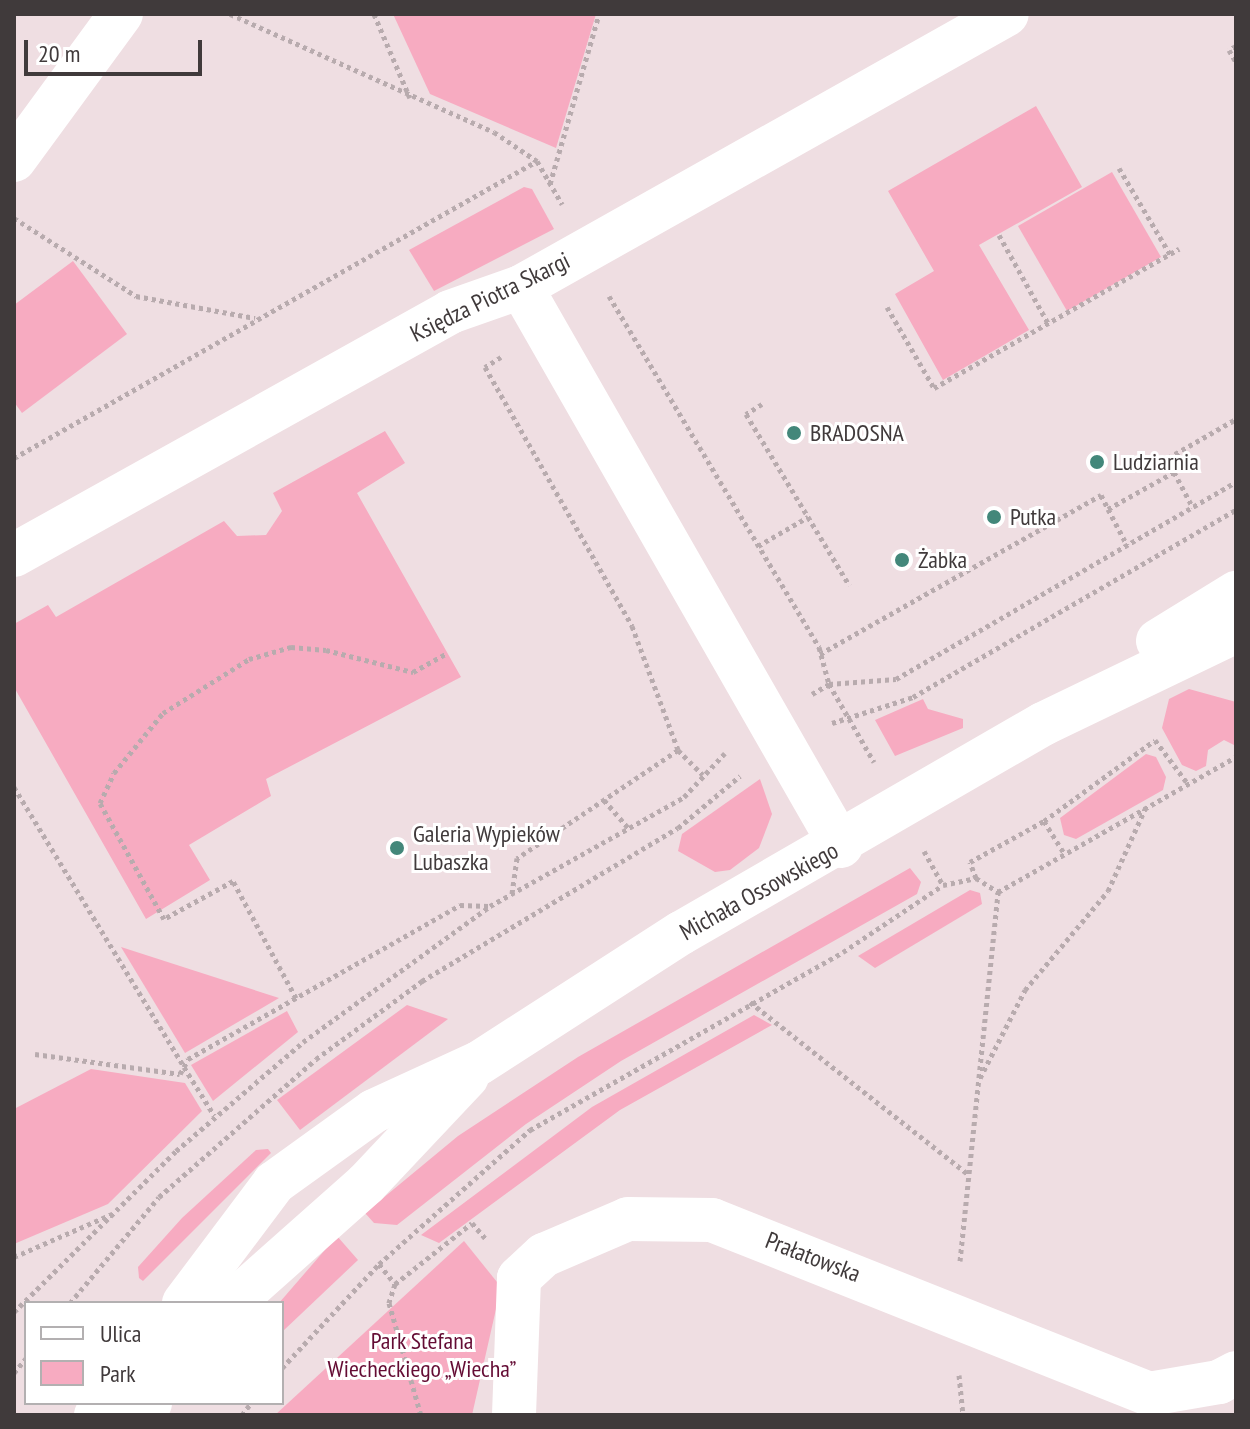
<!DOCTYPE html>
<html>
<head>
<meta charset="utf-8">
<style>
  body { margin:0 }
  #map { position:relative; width:1250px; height:1429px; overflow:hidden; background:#efdee2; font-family:"PT Sans Narrow",sans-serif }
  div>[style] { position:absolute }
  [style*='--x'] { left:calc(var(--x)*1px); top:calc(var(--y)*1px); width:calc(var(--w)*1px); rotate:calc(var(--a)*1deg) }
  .green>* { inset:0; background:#f7abc1 }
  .path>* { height:5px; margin-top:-2.5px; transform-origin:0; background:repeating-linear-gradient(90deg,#b8abae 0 4px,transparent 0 8px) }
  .minor>* { height:44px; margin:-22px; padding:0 22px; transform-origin:22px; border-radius:22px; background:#fff }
  .dots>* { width:22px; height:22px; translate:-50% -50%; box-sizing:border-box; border:4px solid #fff; border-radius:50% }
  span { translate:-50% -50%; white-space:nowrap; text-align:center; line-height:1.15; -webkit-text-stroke:6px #fff; paint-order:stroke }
  .street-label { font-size:24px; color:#403a3b }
  .poi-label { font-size:24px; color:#403a3b }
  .left { translate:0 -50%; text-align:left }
  .park-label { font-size:24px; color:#640c34 }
  .frame { position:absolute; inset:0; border:16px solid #403a3b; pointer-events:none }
  .legend { position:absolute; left:24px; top:1301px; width:260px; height:104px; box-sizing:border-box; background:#fff; border:2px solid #b3b0b1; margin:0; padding:10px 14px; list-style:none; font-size:24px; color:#403a3b }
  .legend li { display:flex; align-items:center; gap:16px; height:40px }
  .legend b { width:40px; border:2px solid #b3b0b1 }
  .scale { position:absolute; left:24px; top:40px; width:178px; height:36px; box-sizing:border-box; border:4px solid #403a3b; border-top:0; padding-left:10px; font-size:24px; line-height:28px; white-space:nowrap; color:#403a3b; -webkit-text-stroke:6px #fff; paint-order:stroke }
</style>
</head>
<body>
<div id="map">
  <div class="green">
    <div style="clip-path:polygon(393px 14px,596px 14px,556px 148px,430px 94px)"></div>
    <div style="clip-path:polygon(1036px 106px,1082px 187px,979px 245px,1029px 330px,943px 380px,895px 294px,934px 271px,888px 191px)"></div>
    <div style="clip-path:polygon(1112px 172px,1161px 257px,1067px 311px,1018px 226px)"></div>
    <div style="clip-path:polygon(524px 187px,532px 189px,554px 229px,434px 291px,409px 250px)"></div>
    <div style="clip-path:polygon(73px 261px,127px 334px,22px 413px,14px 402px,14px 305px)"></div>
    <div style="clip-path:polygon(385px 431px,405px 463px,357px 493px,461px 677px,266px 779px,271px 796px,189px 845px,210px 880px,146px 919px,14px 687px,14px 624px,48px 605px,56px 617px,224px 521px,237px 536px,266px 535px,282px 511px,273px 493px)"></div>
    <div style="clip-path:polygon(1189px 689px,1236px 702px,1236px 746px,1224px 740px,1208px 750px,1206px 766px,1196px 771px,1182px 765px,1162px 728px,1169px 699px)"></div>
    <div style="clip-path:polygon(923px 699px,928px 709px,963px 719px,963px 728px,895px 756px,875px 720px)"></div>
    <div style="clip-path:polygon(1146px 754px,1156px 757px,1166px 777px,1163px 790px,1076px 839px,1064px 835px,1060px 818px)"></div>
    <div style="clip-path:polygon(760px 779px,772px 814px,759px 848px,730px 870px,715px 872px,678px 851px,682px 834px)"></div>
    <div style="clip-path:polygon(910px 868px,921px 882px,917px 894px,621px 1061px,526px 1124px,397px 1225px,374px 1223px,365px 1213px,458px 1136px,578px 1057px)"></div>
    <div style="clip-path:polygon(970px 890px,980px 893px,982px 904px,875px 968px,858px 956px)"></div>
    <div style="clip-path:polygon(121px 947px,279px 998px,185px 1053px)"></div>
    <div style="clip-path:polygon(407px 1005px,448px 1019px,300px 1130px,277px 1100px)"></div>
    <div style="clip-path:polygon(287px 1011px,298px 1032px,213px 1101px,191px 1065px)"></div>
    <div style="clip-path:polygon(754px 1015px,772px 1025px,620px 1110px,439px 1243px,421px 1235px,592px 1107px)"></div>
    <div style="clip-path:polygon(91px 1069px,185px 1083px,202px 1111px,108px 1204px,14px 1244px,14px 1109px)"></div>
    <div style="clip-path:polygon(268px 1149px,271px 1153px,143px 1281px,139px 1278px,138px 1267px,182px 1218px,256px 1150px)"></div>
    <div style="clip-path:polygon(337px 1236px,358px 1260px,282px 1332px,279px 1303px)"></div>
    <div style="clip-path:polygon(464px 1241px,501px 1287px,472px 1415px,275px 1415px)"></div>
  </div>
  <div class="path">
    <div style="--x:230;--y:14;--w:289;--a:24.1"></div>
    <div style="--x:494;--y:132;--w:52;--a:34"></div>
    <div style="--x:374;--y:14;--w:91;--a:66.8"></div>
    <div style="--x:1236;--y:46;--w:8;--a:150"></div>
    <div style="--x:1229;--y:50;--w:14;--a:60"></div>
    <div style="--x:1119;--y:168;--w:102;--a:59.4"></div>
    <div style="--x:550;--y:184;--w:177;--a:-73.9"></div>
    <div style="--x:14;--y:218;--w:145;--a:32.6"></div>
    <div style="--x:136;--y:296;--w:121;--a:10.5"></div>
    <div style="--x:999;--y:235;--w:103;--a:60.9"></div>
    <div style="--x:609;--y:296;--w:409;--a:59.1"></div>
    <div style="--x:819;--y:647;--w:38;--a:75"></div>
    <div style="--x:829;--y:684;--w:67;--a:-4.3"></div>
    <div style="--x:896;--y:679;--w:393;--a:-30.1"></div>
    <div style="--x:887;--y:307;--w:94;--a:59.9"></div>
    <div style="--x:934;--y:388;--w:282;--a:-29.6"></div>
    <div style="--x:501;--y:357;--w:19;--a:148"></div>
    <div style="--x:485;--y:367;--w:298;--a:60.4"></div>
    <div style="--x:632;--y:626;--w:132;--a:69.6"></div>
    <div style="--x:678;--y:750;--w:194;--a:146.1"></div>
    <div style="--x:517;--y:858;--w:36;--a:98"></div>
    <div style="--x:762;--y:404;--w:19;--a:148"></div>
    <div style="--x:746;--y:414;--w:200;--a:58.9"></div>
    <div style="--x:14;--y:458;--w:601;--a:-29.59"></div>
    <div style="--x:537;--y:161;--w:50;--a:59.8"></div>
    <div style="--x:1174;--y:472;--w:40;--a:62"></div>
    <div style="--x:1108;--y:509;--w:41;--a:62.2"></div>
    <div style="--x:758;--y:546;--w:58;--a:-30.1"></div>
    <div style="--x:820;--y:654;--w:323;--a:-29.5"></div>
    <div style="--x:1101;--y:495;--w:16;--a:63"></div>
    <div style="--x:1108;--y:509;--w:76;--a:-29.3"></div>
    <div style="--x:1174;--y:472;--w:15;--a:-113"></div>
    <div style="--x:1168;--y:458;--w:78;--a:-29.8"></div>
    <div style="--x:812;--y:694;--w:20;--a:-30"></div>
    <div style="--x:829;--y:684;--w:90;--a:60"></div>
    <div style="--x:832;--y:723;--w:85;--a:-17.8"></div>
    <div style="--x:913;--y:697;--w:373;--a:-30.1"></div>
    <div style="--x:678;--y:750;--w:35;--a:45"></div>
    <div style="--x:14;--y:787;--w:328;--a:58.7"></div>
    <div style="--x:184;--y:1067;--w:9;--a:-63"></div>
    <div style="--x:188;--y:1059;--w:313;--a:-29.5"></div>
    <div style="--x:460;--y:905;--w:29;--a:2"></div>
    <div style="--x:604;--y:800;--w:37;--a:49"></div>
    <div style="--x:1044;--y:821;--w:38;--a:58"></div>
    <div style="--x:924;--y:851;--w:39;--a:61"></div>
    <div style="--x:976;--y:878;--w:17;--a:-111"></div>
    <div style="--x:970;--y:862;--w:85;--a:-29"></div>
    <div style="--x:1044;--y:821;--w:137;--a:-36.1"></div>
    <div style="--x:1155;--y:740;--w:55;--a:53.1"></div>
    <div style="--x:296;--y:998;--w:133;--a:-118.3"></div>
    <div style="--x:233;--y:881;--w:79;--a:151.2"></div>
    <div style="--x:164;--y:919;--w:132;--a:-118.9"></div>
    <div style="--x:100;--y:803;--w:33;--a:-65"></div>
    <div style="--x:114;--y:773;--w:77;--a:-50.8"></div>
    <div style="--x:163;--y:713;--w:102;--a:-32.1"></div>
    <div style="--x:249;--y:659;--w:44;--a:-15.9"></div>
    <div style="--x:291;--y:647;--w:35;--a:5"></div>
    <div style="--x:326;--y:650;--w:90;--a:14.2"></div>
    <div style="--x:413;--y:672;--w:39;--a:-29"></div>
    <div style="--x:750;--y:1002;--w:278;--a:38.3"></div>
    <div style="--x:35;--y:1054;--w:146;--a:7.9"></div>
    <div style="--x:180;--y:1074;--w:8;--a:-60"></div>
    <div style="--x:184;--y:1067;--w:57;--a:58"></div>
    <div style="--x:980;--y:1078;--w:99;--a:-62.9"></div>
    <div style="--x:1025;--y:990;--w:129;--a:-50"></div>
    <div style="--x:1108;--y:891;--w:90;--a:-65.7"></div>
    <div style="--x:14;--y:1257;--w:107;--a:-23.7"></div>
    <div style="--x:960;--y:1261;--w:371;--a:-84.1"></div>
    <div style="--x:379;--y:1264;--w:26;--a:51"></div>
    <div style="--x:395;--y:1284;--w:98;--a:-38.4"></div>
    <div style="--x:472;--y:1223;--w:20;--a:49"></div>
    <div style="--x:395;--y:1284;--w:20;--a:108"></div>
    <div style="--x:389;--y:1303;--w:116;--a:74.1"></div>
    <div style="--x:70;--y:1303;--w:138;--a:-50"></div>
    <div style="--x:159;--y:1197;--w:209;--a:-41.3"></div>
    <div style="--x:316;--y:1059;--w:132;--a:-36.3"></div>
    <div style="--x:422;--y:981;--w:298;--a:-30.9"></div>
    <div style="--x:678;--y:828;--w:81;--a:-40"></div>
    <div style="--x:14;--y:1312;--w:228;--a:-44.8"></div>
    <div style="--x:176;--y:1151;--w:167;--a:-40.6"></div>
    <div style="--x:303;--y:1042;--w:231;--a:-36"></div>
    <div style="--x:490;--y:906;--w:223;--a:-29.3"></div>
    <div style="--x:684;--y:797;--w:60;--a:-47"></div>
    <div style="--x:282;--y:1368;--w:142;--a:-47"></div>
    <div style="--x:379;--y:1264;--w:202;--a:-41.6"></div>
    <div style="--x:530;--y:1130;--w:360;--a:-29.6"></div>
    <div style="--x:843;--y:952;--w:120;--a:-33.8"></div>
    <div style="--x:943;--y:885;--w:34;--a:-12"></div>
    <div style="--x:976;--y:878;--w:26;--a:32"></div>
    <div style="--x:998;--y:892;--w:274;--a:-29.6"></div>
    <div style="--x:14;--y:1373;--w:19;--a:-51"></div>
    <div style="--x:959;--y:1375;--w:40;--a:84.3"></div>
    <div style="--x:242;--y:1415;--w:15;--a:-53"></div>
  </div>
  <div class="minor">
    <div style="--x:14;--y:160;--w:181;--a:-53.8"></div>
    <div style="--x:521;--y:287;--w:644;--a:60.21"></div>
    <div style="--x:14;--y:555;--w:499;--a:-29.1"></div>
    <div style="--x:450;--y:312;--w:75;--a:-19.4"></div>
    <div style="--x:521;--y:287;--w:557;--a:-29.32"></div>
    <div style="--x:1158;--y:641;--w:92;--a:-31.6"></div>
    <div style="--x:184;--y:1303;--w:150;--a:-53.1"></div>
    <div style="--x:274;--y:1183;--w:123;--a:-35.8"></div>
    <div style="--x:374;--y:1111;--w:115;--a:-24.6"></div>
    <div style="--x:479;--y:1063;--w:240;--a:-32.8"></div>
    <div style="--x:681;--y:933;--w:418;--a:-30"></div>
    <div style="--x:1043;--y:724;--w:214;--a:-25.7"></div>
    <div style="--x:232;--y:1303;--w:179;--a:-41.6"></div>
    <div style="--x:366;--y:1184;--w:147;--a:-46.7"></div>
    <div style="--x:96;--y:1415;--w:16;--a:-50"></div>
    <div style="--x:141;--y:1415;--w:15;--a:-53"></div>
    <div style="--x:514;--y:1415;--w:137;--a:-87.9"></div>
    <div style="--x:519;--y:1278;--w:34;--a:-43"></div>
    <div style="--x:544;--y:1255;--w:91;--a:-23.2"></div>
    <div style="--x:628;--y:1219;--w:84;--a:0.7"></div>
    <div style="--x:712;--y:1220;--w:470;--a:21.7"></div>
    <div style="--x:1149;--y:1394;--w:71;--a:-9.7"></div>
    <div style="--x:1219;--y:1382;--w:19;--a:-28"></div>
  </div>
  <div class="dots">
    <div style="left:794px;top:433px;background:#43877a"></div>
    <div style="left:1097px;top:462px;background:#43877a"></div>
    <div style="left:994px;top:517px;background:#43877a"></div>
    <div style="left:902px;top:560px;background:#43877a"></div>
    <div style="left:397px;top:848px;background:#43877a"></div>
  </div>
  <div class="street-label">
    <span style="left:490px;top:297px;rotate:-26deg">Księdza Piotra Skargi</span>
    <span style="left:759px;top:891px;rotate:-29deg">Michała Ossowskiego</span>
    <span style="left:813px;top:1257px;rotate:21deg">Prałatowska</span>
  </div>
  <div class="poi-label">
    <span class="left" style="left:810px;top:433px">BRADOSNA</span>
    <span class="left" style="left:1113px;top:462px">Ludziarnia</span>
    <span class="left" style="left:1010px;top:517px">Putka</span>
    <span class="left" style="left:918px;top:560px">Żabka</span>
    <span class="left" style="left:413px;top:848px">Galeria Wypieków<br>Lubaszka</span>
  </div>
  <div class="park-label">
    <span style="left:422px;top:1355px">Park Stefana<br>Wiecheckiego „Wiecha”</span>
  </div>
  <div class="frame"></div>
  <ul class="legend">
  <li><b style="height:10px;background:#fff"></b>Ulica</li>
  <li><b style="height:22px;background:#f7abc1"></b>Park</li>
  </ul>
  <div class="scale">20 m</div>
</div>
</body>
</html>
